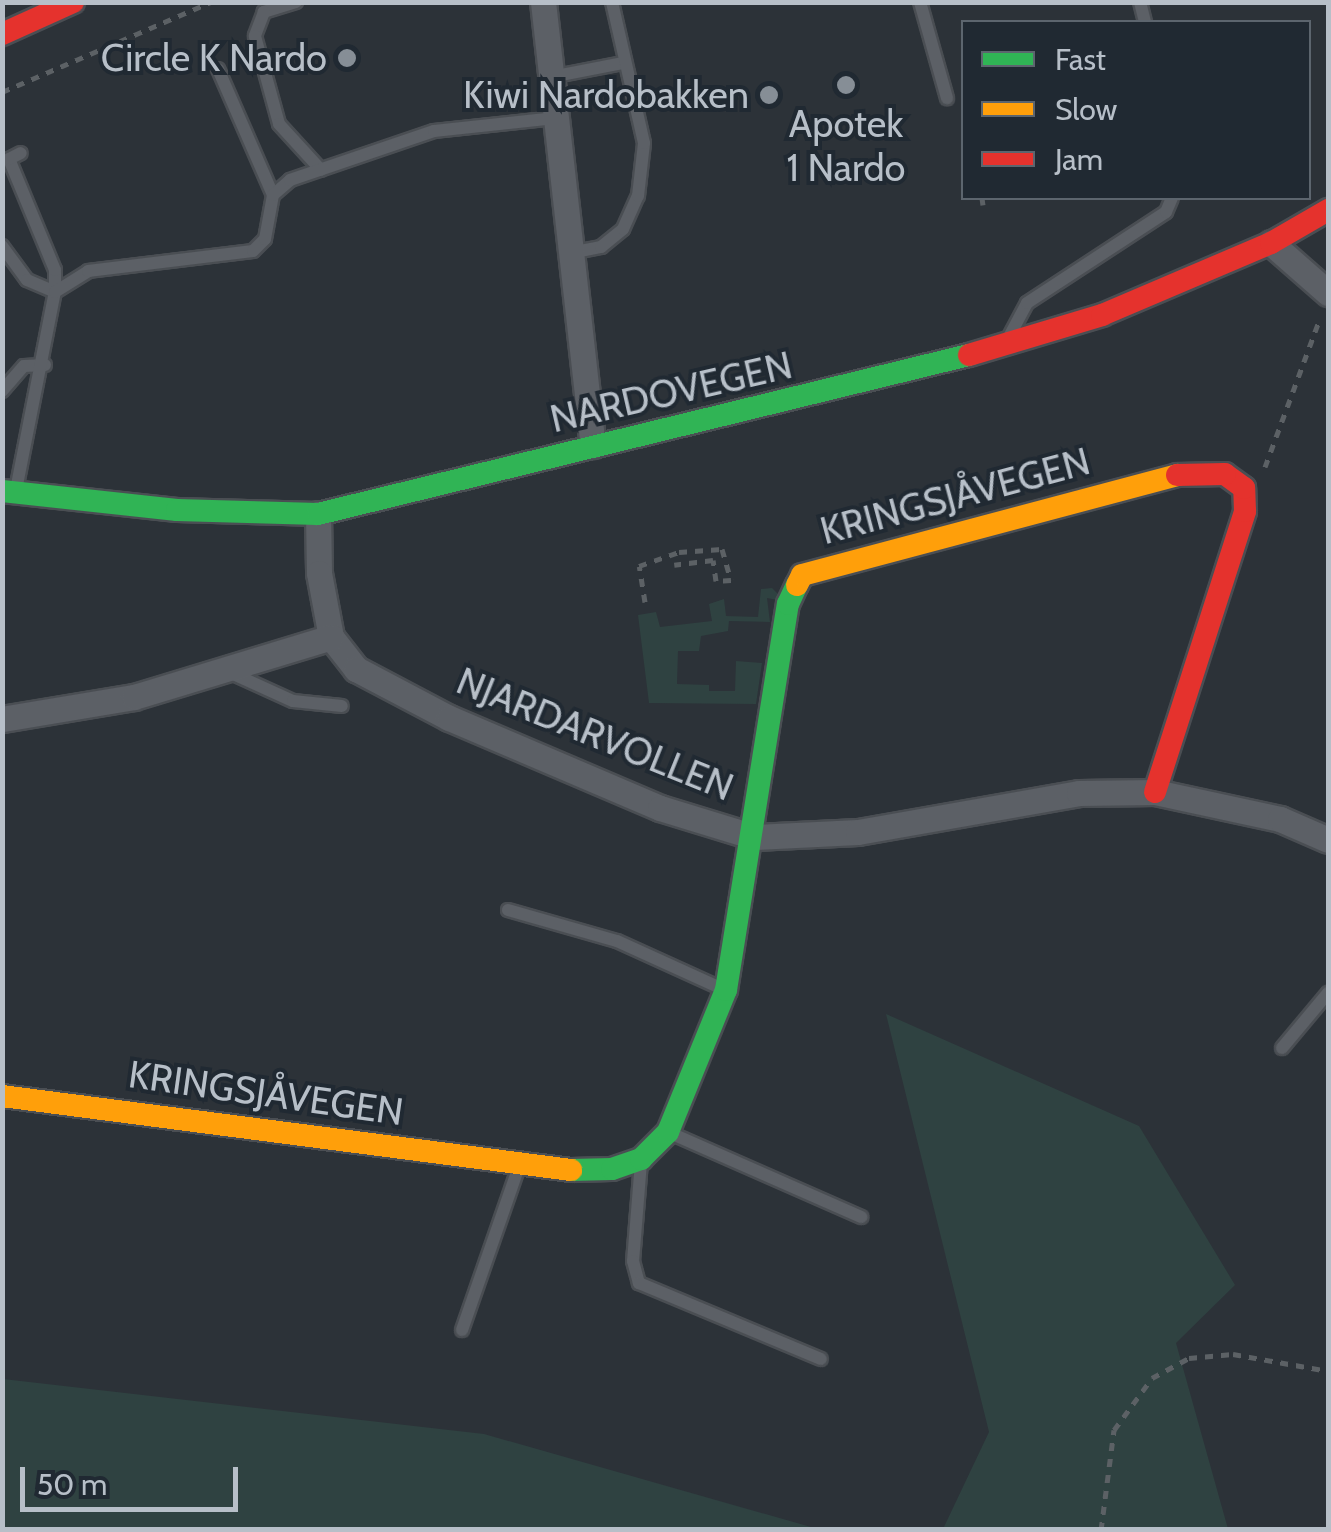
<!DOCTYPE html>
<html>
<head>
<meta charset="utf-8">
<style>
  body { margin:0 }
  #map { position:relative; width:1331px; height:1532px; overflow:hidden; background:#2c3238; font-family:Cabin,sans-serif }
  div>[style] { position:absolute }
  .green>* { inset:0; background:#2f4241 }
  .path>* { height:5px; margin-top:-2.5px; transform-origin:0; background:repeating-linear-gradient(90deg,#5c6165 0 8px,transparent 0 16px) }
  .roads { filter:drop-shadow(2px 0 #4a4e53) drop-shadow(-2px 0 #4a4e53) drop-shadow(0 2px #4a4e53) drop-shadow(0 -2px #4a4e53) }
  .lane>* { height:12px; margin:-6px; padding:0 6px; transform-origin:6px; border-radius:6px; background:#5c6066 }
  .street>* { height:25px; margin:-12.5px; padding:0 12.5px; transform-origin:12.5px; border-radius:12.5px; background:#5c6066 }
  .fast>* { height:22px; margin:-11px; padding:0 11px; transform-origin:11px; border-radius:11px; background:#30b455 }
  .slow>* { height:22px; margin:-11px; padding:0 11px; transform-origin:11px; border-radius:11px; background:#ff9f0a }
  .jam>* { height:22px; margin:-11px; padding:0 11px; transform-origin:11px; border-radius:11px; background:#e5322d }
  .dots>* { width:28px; height:28px; translate:-50% -50%; box-sizing:border-box; border:5px solid #202932; border-radius:50% }
  span { translate:-50% -50%; white-space:nowrap; text-align:center; line-height:1.15; -webkit-text-stroke:8px #202932; paint-order:stroke }
  .poi-label { font-size:38px; color:#b7bfc8 }
  .right { translate:-100% -50%; text-align:right }
  .street-label { font-size:38px; color:#b7bfc8 }
  .frame { position:absolute; inset:0; border:5px solid #b7bfc8; pointer-events:none }
  .legend { position:absolute; left:961px; top:20px; width:350px; height:180px; box-sizing:border-box; background:#202932; border:2px solid #5c656e; margin:0; padding:12px 18px; list-style:none; font-size:30px; color:#b7bfc8 }
  .legend li { display:flex; align-items:center; gap:20px; height:50px }
  .legend b { width:50px; border:2px solid #5c656e }
  .scale { position:absolute; left:20px; top:1467px; width:218px; height:45px; box-sizing:border-box; border:5px solid #b7bfc8; border-top:0; padding-left:12px; font-size:30px; line-height:35px; white-space:nowrap; color:#b7bfc8; -webkit-text-stroke:8px #202932; paint-order:stroke }
</style>
</head>
<body>
<div id="map">
  <div class="green">
    <i style="clip-path:polygon(772px 588px,778px 594px,778px 600px,767px 598px,770px 622px,729px 621px,728px 631px,701px 636px,699px 651px,678px 651px,677px 684px,709px 685px,709px 691px,735px 691px,736px 661px,762px 663px,756px 704px,649px 703px,638px 615px,656px 612px,660px 627px,712px 621px,709px 604px,724px 599px,726px 616px,758px 617px,761px 589px)"></i>
    <i style="clip-path:polygon(886px 1014px,1139px 1126px,1235px 1285px,1176px 1343px,1228px 1529px,943px 1529px,989px 1432px)"></i>
    <i style="clip-path:polygon(3px 1379px,484px 1434px,818px 1529px,3px 1529px)"></i>
  </div>
  <div class="path">
    <i style="left:2px;top:92px;width:228px;rotate:-23.3deg"></i>
    <i style="left:982px;top:198px;width:7px;rotate:82deg"></i>
    <i style="left:1265px;top:467px;width:159px;rotate:-69.7deg"></i>
    <i style="left:645px;top:602px;width:36px;rotate:-99deg"></i>
    <i style="left:639px;top:566px;width:42px;rotate:-19.3deg"></i>
    <i style="left:679px;top:552px;width:43px;rotate:-4deg"></i>
    <i style="left:722px;top:549px;width:32px;rotate:74deg"></i>
    <i style="left:731px;top:580px;width:15px;rotate:176deg"></i>
    <i style="left:716px;top:581px;width:21px;rotate:-98deg"></i>
    <i style="left:713px;top:560px;width:39px;rotate:173deg"></i>
    <i style="left:1101px;top:1530px;width:101px;rotate:-82.6deg"></i>
    <i style="left:1114px;top:1430px;width:64px;rotate:-53.8deg"></i>
    <i style="left:1152px;top:1378px;width:42px;rotate:-28.4deg"></i>
    <i style="left:1189px;top:1358px;width:44px;rotate:-5.2deg"></i>
    <i style="left:1233px;top:1354px;width:97px;rotate:10.1deg"></i>
  </div>
  <div class="roads">
    <div class="lane">
      <i style="left:296px;top:2px;width:34px;rotate:163deg"></i>
      <i style="left:264px;top:12px;width:26px;rotate:111deg"></i>
      <i style="left:255px;top:36px;width:91px;rotate:74.7deg"></i>
      <i style="left:279px;top:124px;width:62px;rotate:47.6deg"></i>
      <i style="left:920px;top:2px;width:100px;rotate:74.3deg"></i>
      <i style="left:1140px;top:2px;width:21px;rotate:76deg"></i>
      <i style="left:218px;top:69px;width:137px;rotate:66.4deg"></i>
      <i style="left:551px;top:77px;width:73px;rotate:-11deg"></i>
      <i style="left:2px;top:246px;width:42px;rotate:53.7deg"></i>
      <i style="left:27px;top:280px;width:30px;rotate:23deg"></i>
      <i style="left:55px;top:292px;width:22px;rotate:-90deg"></i>
      <i style="left:55px;top:270px;width:120px;rotate:-112.5deg"></i>
      <i style="left:9px;top:159px;width:13px;rotate:-27deg"></i>
      <i style="left:570px;top:253px;width:32px;rotate:-11deg"></i>
      <i style="left:601px;top:247px;width:28px;rotate:-39deg"></i>
      <i style="left:623px;top:229px;width:36px;rotate:-66deg"></i>
      <i style="left:638px;top:196px;width:53px;rotate:-83.5deg"></i>
      <i style="left:644px;top:143px;width:145px;rotate:-102.8deg"></i>
      <i style="left:1010px;top:335px;width:36px;rotate:-62deg"></i>
      <i style="left:1027px;top:303px;width:166px;rotate:-33.2deg"></i>
      <i style="left:1166px;top:212px;width:15px;rotate:-67deg"></i>
      <i style="left:2px;top:391px;width:33px;rotate:-49deg"></i>
      <i style="left:24px;top:366px;width:21px;rotate:-3deg"></i>
      <i style="left:16px;top:490px;width:202px;rotate:-78.9deg"></i>
      <i style="left:55px;top:292px;width:39px;rotate:-32deg"></i>
      <i style="left:88px;top:271px;width:166px;rotate:-6.9deg"></i>
      <i style="left:253px;top:251px;width:17px;rotate:-45deg"></i>
      <i style="left:265px;top:239px;width:45px;rotate:-79.7deg"></i>
      <i style="left:273px;top:195px;width:23px;rotate:-41deg"></i>
      <i style="left:290px;top:180px;width:152px;rotate:-18.8deg"></i>
      <i style="left:434px;top:131px;width:122px;rotate:-6.1deg"></i>
      <i style="left:229px;top:672px;width:70px;rotate:24.4deg"></i>
      <i style="left:293px;top:701px;width:49px;rotate:5.8deg"></i>
      <i style="left:508px;top:910px;width:113px;rotate:15.9deg"></i>
      <i style="left:617px;top:941px;width:116px;rotate:24.4deg"></i>
      <i style="left:1282px;top:1048px;width:72px;rotate:-50.1deg"></i>
      <i style="left:670px;top:1133px;width:209px;rotate:23.7deg"></i>
      <i style="left:641px;top:1162px;width:99px;rotate:94.6deg"></i>
      <i style="left:633px;top:1261px;width:23px;rotate:75deg"></i>
      <i style="left:639px;top:1283px;width:197px;rotate:22.7deg"></i>
      <i style="left:462px;top:1330px;width:170px;rotate:-70.8deg"></i>
    </div>
    <div class="street">
      <i style="left:543px;top:2px;width:446px;rotate:83.6deg"></i>
      <i style="left:1271px;top:243px;width:76px;rotate:41.3deg"></i>
      <i style="left:318px;top:514px;width:59px;rotate:89deg"></i>
      <i style="left:319px;top:573px;width:65px;rotate:79.4deg"></i>
      <i style="left:331px;top:637px;width:41px;rotate:52deg"></i>
      <i style="left:356px;top:669px;width:105px;rotate:27.8deg"></i>
      <i style="left:449px;top:718px;width:229px;rotate:23.1deg"></i>
      <i style="left:660px;top:808px;width:99px;rotate:17deg"></i>
      <i style="left:755px;top:837px;width:103px;rotate:-2.8deg"></i>
      <i style="left:858px;top:832px;width:224px;rotate:-10deg"></i>
      <i style="left:1079px;top:793px;width:76px;rotate:-0.8deg"></i>
      <i style="left:1155px;top:792px;width:128px;rotate:12.2deg"></i>
      <i style="left:1280px;top:819px;width:52px;rotate:23.6deg"></i>
      <i style="left:2px;top:719px;width:134px;rotate:-9.5deg"></i>
      <i style="left:134px;top:697px;width:206px;rotate:-16.9deg"></i>
    </div>
    <div class="fast">
      <i style="left:2px;top:491px;width:176px;rotate:6.2deg"></i>
      <i style="left:177px;top:510px;width:141px;rotate:1.6deg"></i>
      <i style="left:318px;top:514px;width:670px;rotate:-13.73deg"></i>
      <i style="left:571px;top:1170px;width:41px;rotate:-1.4deg"></i>
      <i style="left:612px;top:1169px;width:31px;rotate:-19deg"></i>
      <i style="left:641px;top:1159px;width:38px;rotate:-45deg"></i>
      <i style="left:668px;top:1132px;width:153px;rotate:-67.8deg"></i>
      <i style="left:726px;top:990px;width:391px;rotate:-80.9deg"></i>
      <i style="left:788px;top:604px;width:21px;rotate:-65deg"></i>
    </div>
    <div class="slow">
      <i style="left:797px;top:585px;width:11px;rotate:-63deg"></i>
      <i style="left:802px;top:575px;width:388px;rotate:-14.9deg"></i>
      <i style="left:2px;top:1096px;width:574px;rotate:7.41deg"></i>
    </div>
    <div class="jam">
      <i style="left:2px;top:34px;width:78px;rotate:-24.3deg"></i>
      <i style="left:969px;top:355px;width:139px;rotate:-16.7deg"></i>
      <i style="left:1102px;top:315px;width:184px;rotate:-23.1deg"></i>
      <i style="left:1271px;top:243px;width:66px;rotate:-30.1deg"></i>
      <i style="left:1155px;top:792px;width:295px;rotate:-72.2deg"></i>
      <i style="left:1245px;top:511px;width:23px;rotate:-92deg"></i>
      <i style="left:1244px;top:488px;width:24px;rotate:-144deg"></i>
      <i style="left:1225px;top:474px;width:48px;rotate:178.8deg"></i>
    </div>
  </div>
  <div class="dots">
    <i style="left:347px;top:58px;background:#868e96"></i>
    <i style="left:846px;top:85px;background:#868e96"></i>
    <i style="left:769px;top:95px;background:#868e96"></i>
  </div>
  <div class="poi-label">
    <span class="right" style="left:327px;top:58px">Circle K Nardo</span>
    <span class="right" style="left:749px;top:95px">Kiwi Nardobakken</span>
    <span style="left:846px;top:146px">Apotek<br>1 Nardo</span>
  </div>
  <div class="street-label">
    <span style="left:671px;top:392px;rotate:-13deg">NARDOVEGEN</span>
    <span style="left:955px;top:496px;rotate:-15deg">KRINGSJÅVEGEN</span>
    <span style="left:595px;top:734px;rotate:22deg">NJARDARVOLLEN</span>
    <span style="left:266px;top:1093px;rotate:8deg">KRINGSJÅVEGEN</span>
  </div>
  <div class="frame"></div>
  <ul class="legend">
  <li><b style="height:12px;background:#30b455"></b>Fast</li>
  <li><b style="height:12px;background:#ff9f0a"></b>Slow</li>
  <li><b style="height:12px;background:#e5322d"></b>Jam</li>
  </ul>
  <div class="scale">50 m</div>
</div>
</body>
</html>
